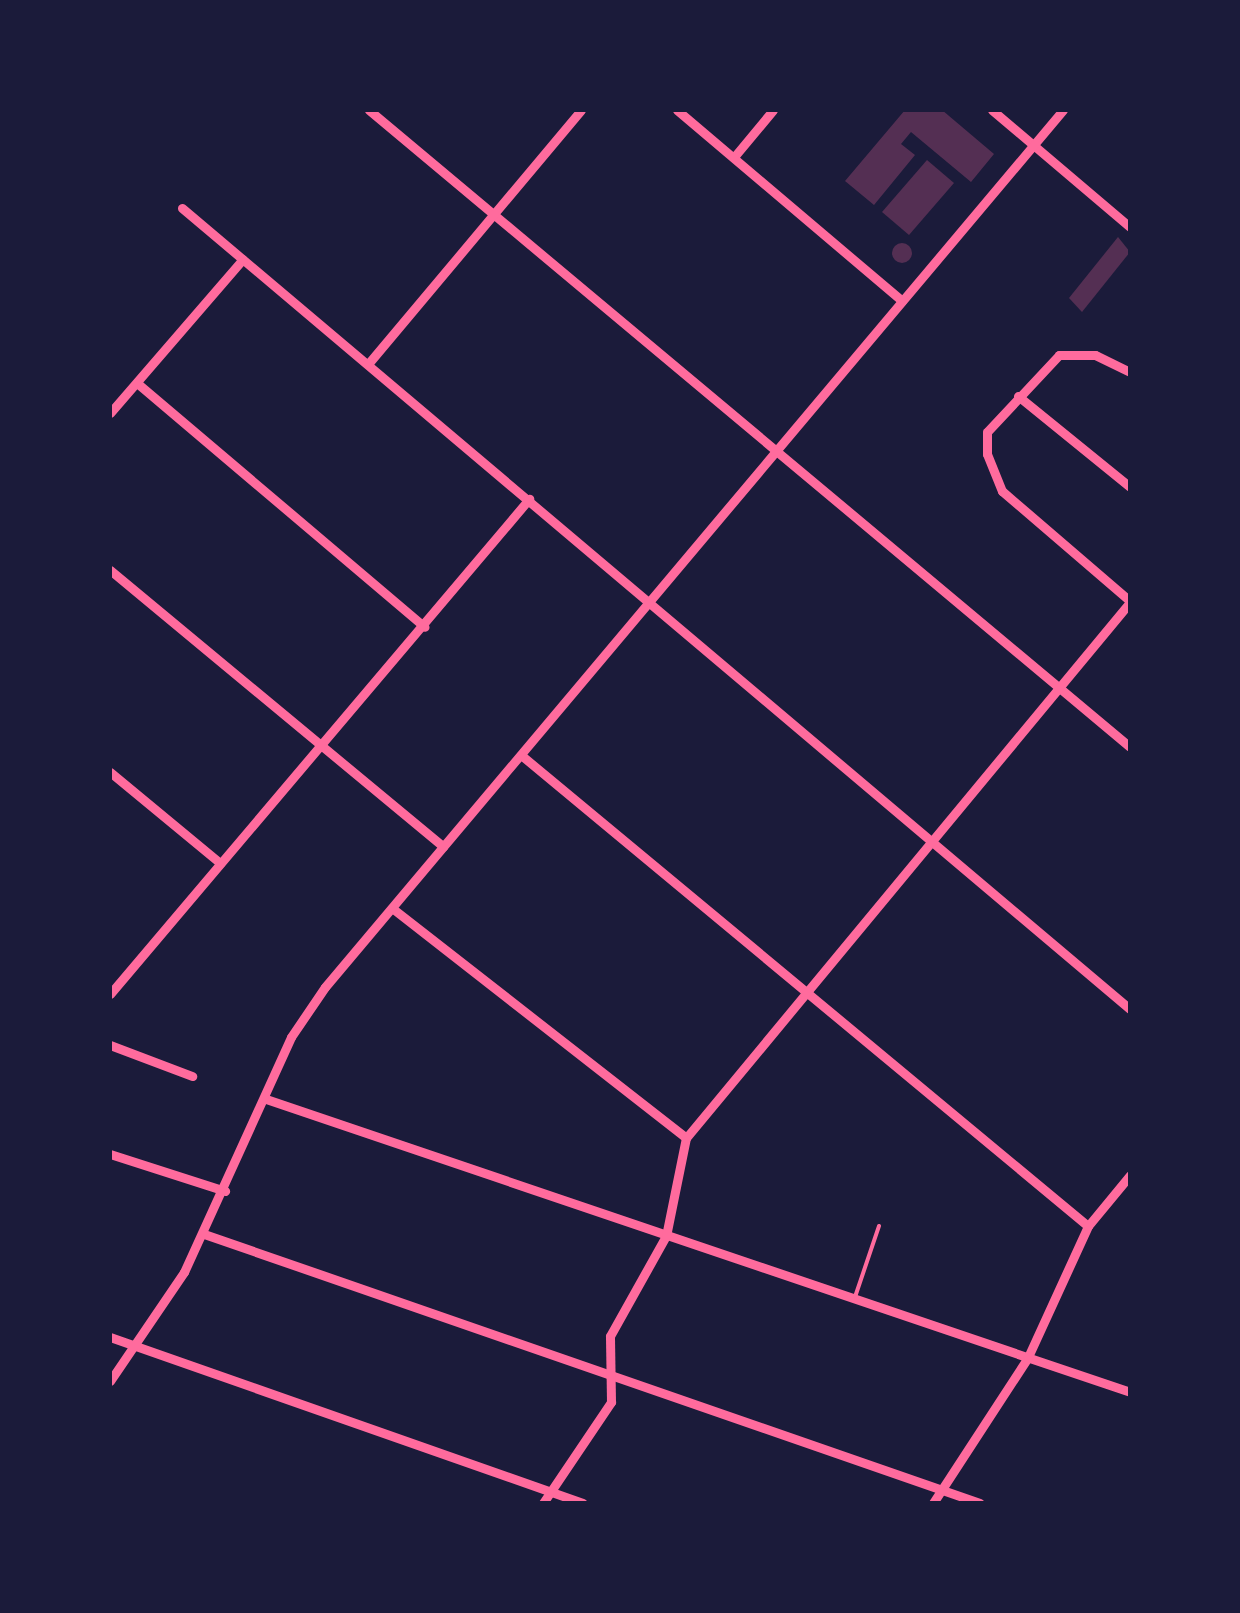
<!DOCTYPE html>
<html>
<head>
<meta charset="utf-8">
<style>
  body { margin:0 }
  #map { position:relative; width:1240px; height:1613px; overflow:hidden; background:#1b1b3a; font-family:Quicksand,sans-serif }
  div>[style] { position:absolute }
  .building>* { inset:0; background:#542f53 }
  .round { border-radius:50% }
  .service>* { height:4px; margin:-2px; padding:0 2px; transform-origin:2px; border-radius:2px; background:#ff6b9d }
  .minor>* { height:9px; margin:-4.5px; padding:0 4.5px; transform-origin:4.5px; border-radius:4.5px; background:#ff6b9d }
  span { translate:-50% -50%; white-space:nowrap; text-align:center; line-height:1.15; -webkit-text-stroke:8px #1b1b3a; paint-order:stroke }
  .frame { position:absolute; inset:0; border:112px solid #1b1b3a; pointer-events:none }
</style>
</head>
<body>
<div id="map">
  <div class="building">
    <i style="clip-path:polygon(905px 110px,942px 110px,994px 154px,971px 182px,911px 132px,901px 144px,915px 155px,874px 205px,845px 181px)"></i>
    <i style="clip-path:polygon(927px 160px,954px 183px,909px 235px,882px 212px)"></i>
    <i style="clip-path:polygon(1118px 237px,1130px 252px,1082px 312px,1069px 298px)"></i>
    <i class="round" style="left:892px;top:243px;width:20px;height:20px"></i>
  </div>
  <div class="service">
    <i style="left:855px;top:1297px;width:75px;rotate:-71.3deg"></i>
  </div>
  <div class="minor">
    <i style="left:369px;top:110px;width:992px;rotate:39.93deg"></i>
    <i style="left:677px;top:110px;width:295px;rotate:40.3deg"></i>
    <i style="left:992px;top:110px;width:181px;rotate:40.3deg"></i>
    <i style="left:734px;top:157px;width:61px;rotate:-50.3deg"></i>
    <i style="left:182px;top:208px;width:1241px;rotate:40.2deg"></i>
    <i style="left:368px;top:364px;width:331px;rotate:-50deg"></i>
    <i style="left:1130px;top:372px;width:39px;rotate:-154deg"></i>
    <i style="left:1095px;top:355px;width:36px;rotate:180deg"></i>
    <i style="left:1059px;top:355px;width:105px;rotate:133.1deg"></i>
    <i style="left:987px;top:432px;width:22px;rotate:90deg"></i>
    <i style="left:987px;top:454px;width:40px;rotate:68deg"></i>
    <i style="left:1002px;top:491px;width:169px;rotate:40.7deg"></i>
    <i style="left:137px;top:383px;width:377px;rotate:40.3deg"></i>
    <i style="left:1018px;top:396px;width:144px;rotate:39.1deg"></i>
    <i style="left:110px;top:413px;width:203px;rotate:-49.2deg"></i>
    <i style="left:110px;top:570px;width:433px;rotate:39.7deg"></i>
    <i style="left:521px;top:755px;width:737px;rotate:39.72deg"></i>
    <i style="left:110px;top:772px;width:143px;rotate:39.6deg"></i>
    <i style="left:392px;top:908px;width:373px;rotate:38deg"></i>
    <i style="left:110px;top:994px;width:649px;rotate:-49.75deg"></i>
    <i style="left:110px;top:1045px;width:88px;rotate:20.7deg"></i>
    <i style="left:266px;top:1099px;width:912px;rotate:18.73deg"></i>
    <i style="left:110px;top:1154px;width:121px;rotate:17.8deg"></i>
    <i style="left:204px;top:1234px;width:821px;rotate:19.12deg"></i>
    <i style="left:110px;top:1337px;width:501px;rotate:19.34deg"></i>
    <i style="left:110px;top:1381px;width:132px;rotate:-55.8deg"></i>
    <i style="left:184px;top:1272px;width:258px;rotate:-65.5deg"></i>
    <i style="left:291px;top:1037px;width:60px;rotate:-55.8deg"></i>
    <i style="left:325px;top:987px;width:1146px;rotate:-49.92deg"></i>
    <i style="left:543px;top:1503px;width:122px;rotate:-56deg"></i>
    <i style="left:611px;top:1402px;width:66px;rotate:-90.9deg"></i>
    <i style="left:610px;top:1336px;width:115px;rotate:-60.8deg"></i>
    <i style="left:666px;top:1236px;width:100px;rotate:-78.5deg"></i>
    <i style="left:686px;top:1138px;width:696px;rotate:-50.36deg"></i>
    <i style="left:933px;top:1503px;width:174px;rotate:-56.9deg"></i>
    <i style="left:1028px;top:1357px;width:144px;rotate:-65.4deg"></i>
    <i style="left:1088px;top:1226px;width:66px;rotate:-50.5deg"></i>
  </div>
  <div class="frame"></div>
</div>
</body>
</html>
